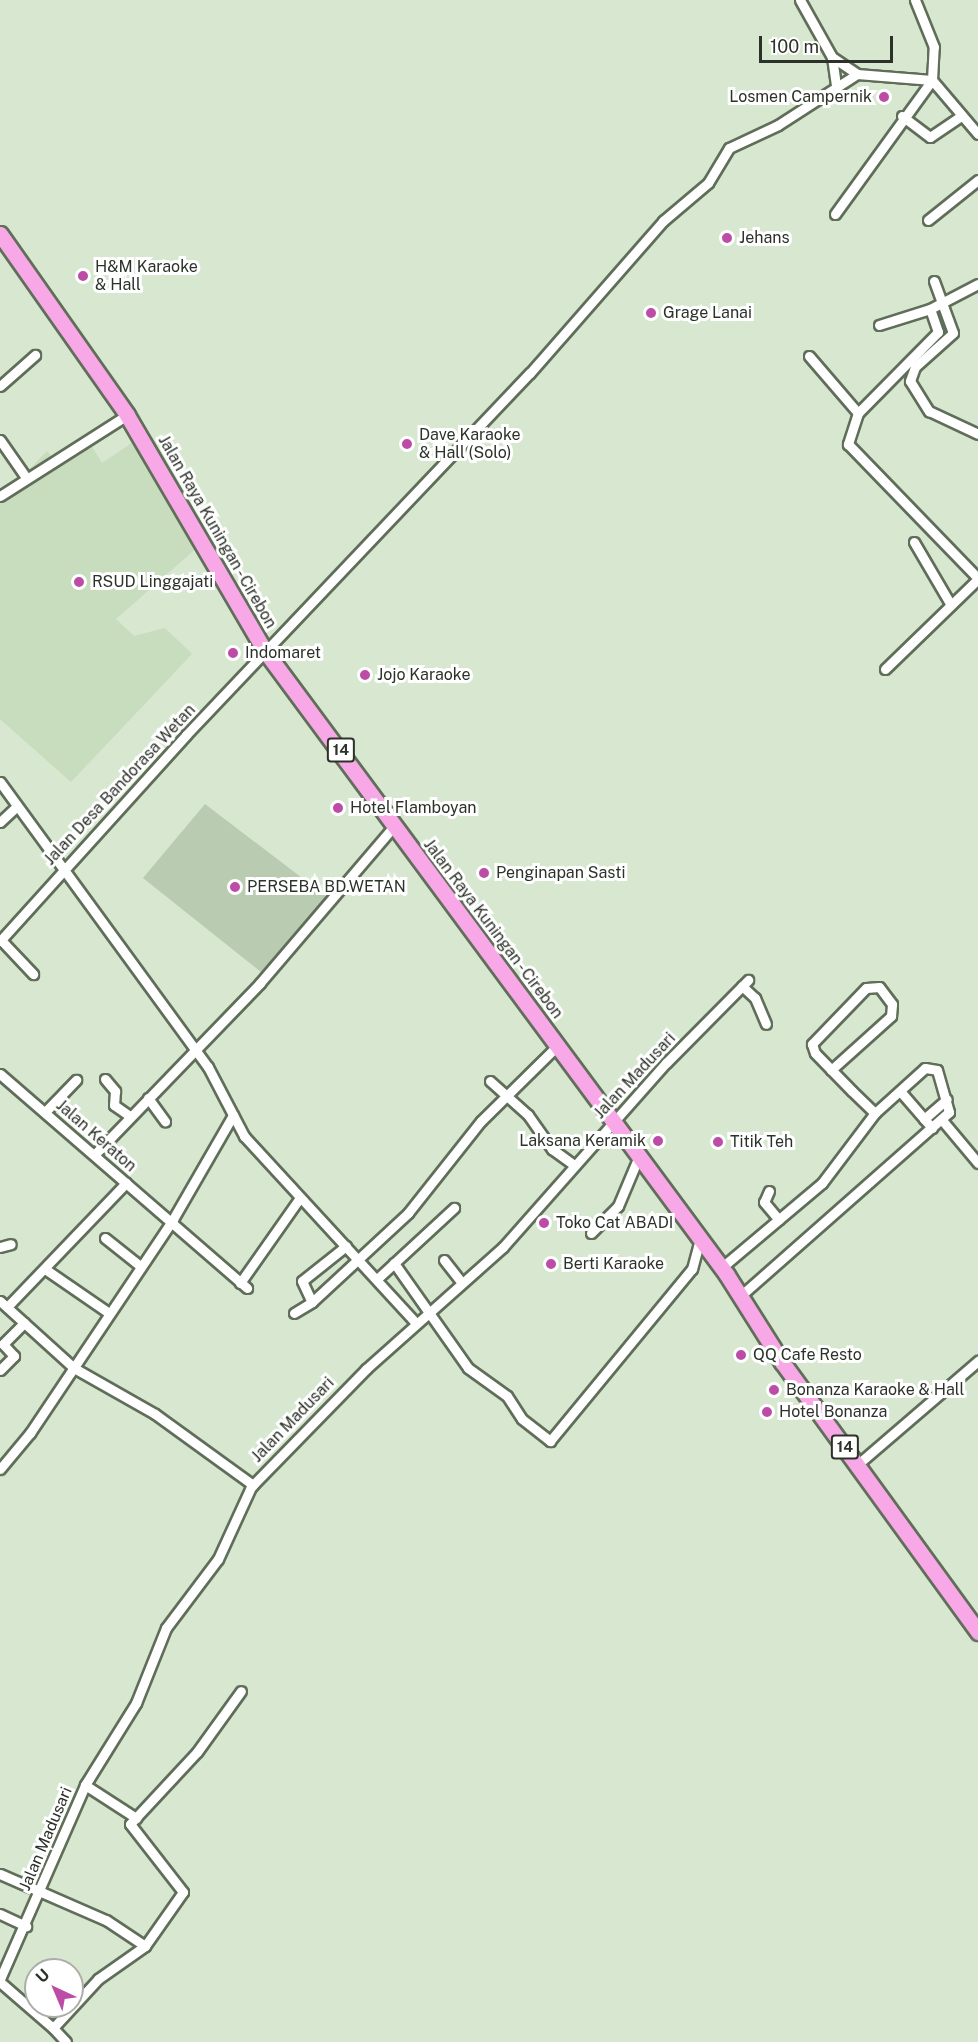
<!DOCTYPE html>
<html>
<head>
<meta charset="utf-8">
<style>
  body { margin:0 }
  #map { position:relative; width:978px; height:2042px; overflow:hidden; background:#d7e7d0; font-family:"Public Sans",sans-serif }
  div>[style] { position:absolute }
  .built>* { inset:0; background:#c8dcbe }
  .green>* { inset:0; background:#b9cbb1 }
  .roads { filter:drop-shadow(2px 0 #606e59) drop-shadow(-2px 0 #606e59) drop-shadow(0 2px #606e59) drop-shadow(0 -2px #606e59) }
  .minor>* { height:9px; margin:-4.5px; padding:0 4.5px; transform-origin:4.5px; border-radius:4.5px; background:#fff }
  .trunk>* { height:15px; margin:-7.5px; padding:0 7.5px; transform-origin:7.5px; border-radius:7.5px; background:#f8a8e6 }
  .dots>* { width:16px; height:16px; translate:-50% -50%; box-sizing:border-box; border:3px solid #fff; border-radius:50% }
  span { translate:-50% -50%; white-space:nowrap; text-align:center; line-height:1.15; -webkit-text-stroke:6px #fff; paint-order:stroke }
  .shield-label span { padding:2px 4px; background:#fff; border:2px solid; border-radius:4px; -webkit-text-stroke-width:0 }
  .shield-label { font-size:15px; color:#2c3229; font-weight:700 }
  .poi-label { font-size:16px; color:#2c3229 }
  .right { translate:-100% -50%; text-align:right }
  .left { translate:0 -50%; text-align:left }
  .street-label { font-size:16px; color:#2c3229 }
  .north { position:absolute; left:24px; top:1958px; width:60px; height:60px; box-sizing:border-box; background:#fff; border:2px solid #abada9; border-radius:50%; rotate:316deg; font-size:16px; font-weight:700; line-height:24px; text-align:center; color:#2c3229 }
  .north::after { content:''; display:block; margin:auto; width:21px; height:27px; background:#bd4ca7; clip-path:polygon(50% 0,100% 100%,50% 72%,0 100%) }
  .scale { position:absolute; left:759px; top:36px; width:134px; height:27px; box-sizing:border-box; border:3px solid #2c3229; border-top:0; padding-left:8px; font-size:18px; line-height:21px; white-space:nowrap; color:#2c3229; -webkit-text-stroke:4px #fff; paint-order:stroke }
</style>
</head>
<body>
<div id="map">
  <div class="built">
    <i style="clip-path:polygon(89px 442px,102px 463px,133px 442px,199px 546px,116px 619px,134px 636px,165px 628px,192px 654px,71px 782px,0 719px,0 500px,47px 451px,55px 461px)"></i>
  </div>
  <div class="green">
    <i style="clip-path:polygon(205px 804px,327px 897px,261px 972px,143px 878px)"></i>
  </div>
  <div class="roads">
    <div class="minor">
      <i style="left:800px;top:0;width:65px;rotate:60.7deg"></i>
      <i style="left:832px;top:57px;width:27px;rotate:82deg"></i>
      <i style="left:832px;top:57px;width:30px;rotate:34deg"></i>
      <i style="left:902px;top:116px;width:35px;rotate:37deg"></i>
      <i style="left:930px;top:137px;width:37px;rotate:-34deg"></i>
      <i style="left:835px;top:214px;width:165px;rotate:-54.1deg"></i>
      <i style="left:932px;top:80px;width:33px;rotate:-87deg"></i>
      <i style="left:934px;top:47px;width:51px;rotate:-112deg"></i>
      <i style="left:928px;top:220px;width:64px;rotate:-38.7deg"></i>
      <i style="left:934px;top:281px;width:55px;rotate:69.9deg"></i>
      <i style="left:953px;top:333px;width:51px;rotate:138.2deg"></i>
      <i style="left:915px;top:367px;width:15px;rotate:110deg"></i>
      <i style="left:910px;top:381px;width:36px;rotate:58deg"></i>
      <i style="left:929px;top:411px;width:54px;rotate:25.1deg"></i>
      <i style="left:879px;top:325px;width:53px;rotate:-17.4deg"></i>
      <i style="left:930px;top:309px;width:54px;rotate:-27.5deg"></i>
      <i style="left:809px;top:356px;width:75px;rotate:49.3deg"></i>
      <i style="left:858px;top:413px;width:33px;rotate:108deg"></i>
      <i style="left:848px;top:444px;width:187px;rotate:45.9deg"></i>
      <i style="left:0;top:386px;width:47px;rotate:-41.5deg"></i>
      <i style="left:858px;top:413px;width:114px;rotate:-45.4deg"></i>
      <i style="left:938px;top:332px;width:24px;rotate:-109deg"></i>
      <i style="left:0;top:440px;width:44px;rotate:55.2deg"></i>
      <i style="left:0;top:496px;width:151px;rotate:-32.5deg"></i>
      <i style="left:914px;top:542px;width:73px;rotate:59.6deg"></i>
      <i style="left:885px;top:669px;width:129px;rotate:-44.1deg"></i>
      <i style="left:0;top:782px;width:353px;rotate:53.9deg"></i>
      <i style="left:208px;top:1067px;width:78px;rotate:62.4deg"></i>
      <i style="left:244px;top:1136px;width:253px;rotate:47.4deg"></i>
      <i style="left:0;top:822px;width:23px;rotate:-43deg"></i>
      <i style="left:1px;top:940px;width:47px;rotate:46.7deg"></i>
      <i style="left:0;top:941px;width:278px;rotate:-47.9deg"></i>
      <i style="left:186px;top:735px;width:499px;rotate:-46.5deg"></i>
      <i style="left:530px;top:373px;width:202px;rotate:-48.8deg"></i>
      <i style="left:663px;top:221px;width:59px;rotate:-40.2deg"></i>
      <i style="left:708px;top:183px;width:41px;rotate:-59deg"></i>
      <i style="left:729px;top:148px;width:54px;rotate:-25.1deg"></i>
      <i style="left:778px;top:125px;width:94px;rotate:-32.8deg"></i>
      <i style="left:857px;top:74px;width:75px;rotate:4.6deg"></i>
      <i style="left:932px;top:80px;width:71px;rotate:49.6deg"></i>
      <i style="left:742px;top:986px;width:18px;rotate:43deg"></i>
      <i style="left:755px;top:998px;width:28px;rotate:67deg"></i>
      <i style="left:831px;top:1070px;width:81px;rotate:-42deg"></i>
      <i style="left:891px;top:1016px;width:12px;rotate:-85deg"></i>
      <i style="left:892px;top:1004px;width:21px;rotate:-127deg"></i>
      <i style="left:879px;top:987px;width:13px;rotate:176deg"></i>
      <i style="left:866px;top:988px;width:78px;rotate:134deg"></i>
      <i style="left:812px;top:1044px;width:9px;rotate:72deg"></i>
      <i style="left:815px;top:1053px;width:53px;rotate:45.8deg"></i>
      <i style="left:852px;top:1091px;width:32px;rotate:44deg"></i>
      <i style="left:0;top:1074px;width:327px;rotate:40.9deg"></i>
      <i style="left:105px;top:1079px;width:16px;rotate:50deg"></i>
      <i style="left:115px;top:1091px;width:14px;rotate:94deg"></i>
      <i style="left:114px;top:1105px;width:19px;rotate:35deg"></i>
      <i style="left:490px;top:1081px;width:51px;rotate:41.8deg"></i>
      <i style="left:528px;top:1115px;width:42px;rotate:54.8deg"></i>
      <i style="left:552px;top:1149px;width:27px;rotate:36deg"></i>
      <i style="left:900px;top:1091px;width:49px;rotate:49.1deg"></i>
      <i style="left:148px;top:1098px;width:29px;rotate:54deg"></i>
      <i style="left:45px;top:1112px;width:45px;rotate:-45.9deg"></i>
      <i style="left:924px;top:1119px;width:30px;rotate:-41deg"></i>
      <i style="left:942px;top:1120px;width:56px;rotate:50.1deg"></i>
      <i style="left:95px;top:1154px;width:238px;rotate:-46deg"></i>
      <i style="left:260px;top:983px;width:206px;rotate:-49.5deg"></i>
      <i style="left:769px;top:1191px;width:12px;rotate:114deg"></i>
      <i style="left:764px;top:1202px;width:23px;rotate:50deg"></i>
      <i style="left:591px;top:1233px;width:38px;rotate:-45deg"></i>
      <i style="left:618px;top:1206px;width:54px;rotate:-67.2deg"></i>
      <i style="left:105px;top:1238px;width:43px;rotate:38.5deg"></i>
      <i style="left:346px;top:1246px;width:56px;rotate:141.5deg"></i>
      <i style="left:302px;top:1281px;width:23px;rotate:65deg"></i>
      <i style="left:312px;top:1302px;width:131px;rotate:-42.8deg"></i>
      <i style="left:408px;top:1213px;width:117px;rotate:-51.6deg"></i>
      <i style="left:481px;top:1121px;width:107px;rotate:-44.6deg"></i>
      <i style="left:0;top:1247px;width:11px;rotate:-15deg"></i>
      <i style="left:444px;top:1260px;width:28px;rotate:52deg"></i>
      <i style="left:394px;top:1263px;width:128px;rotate:54.8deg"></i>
      <i style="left:468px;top:1368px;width:48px;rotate:35.7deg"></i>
      <i style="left:507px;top:1396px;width:27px;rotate:57deg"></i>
      <i style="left:522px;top:1419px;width:36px;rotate:38deg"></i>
      <i style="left:550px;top:1441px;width:223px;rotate:-50.5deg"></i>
      <i style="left:692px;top:1269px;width:30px;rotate:-75deg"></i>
      <i style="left:721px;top:1268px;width:132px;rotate:-40.1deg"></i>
      <i style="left:822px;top:1183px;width:88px;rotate:-52.9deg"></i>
      <i style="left:875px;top:1113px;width:67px;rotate:-42deg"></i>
      <i style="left:925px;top:1068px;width:12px;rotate:9deg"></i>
      <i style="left:937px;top:1070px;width:44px;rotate:74.1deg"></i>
      <i style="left:949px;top:1112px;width:278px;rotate:138.6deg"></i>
      <i style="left:45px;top:1269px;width:78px;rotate:34.5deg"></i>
      <i style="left:377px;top:1279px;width:105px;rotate:-42.7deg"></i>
      <i style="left:240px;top:1283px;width:103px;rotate:-54.9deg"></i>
      <i style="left:0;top:1301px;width:100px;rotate:42.2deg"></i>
      <i style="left:74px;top:1368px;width:93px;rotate:29.6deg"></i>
      <i style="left:155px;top:1414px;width:121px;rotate:35.9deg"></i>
      <i style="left:7px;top:1307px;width:172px;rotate:-46.2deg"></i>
      <i style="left:294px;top:1313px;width:21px;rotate:-31deg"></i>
      <i style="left:0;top:1370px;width:20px;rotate:-45deg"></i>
      <i style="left:14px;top:1356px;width:16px;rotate:-133deg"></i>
      <i style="left:3px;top:1344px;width:30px;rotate:-45deg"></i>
      <i style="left:857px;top:1465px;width:160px;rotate:-40.7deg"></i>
      <i style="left:0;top:1469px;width:47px;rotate:-50.2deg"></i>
      <i style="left:30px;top:1433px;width:257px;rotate:-56.2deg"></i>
      <i style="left:173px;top:1219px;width:120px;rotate:-60deg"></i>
      <i style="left:85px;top:1785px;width:61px;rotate:32.9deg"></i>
      <i style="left:0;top:1874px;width:116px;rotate:23.5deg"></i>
      <i style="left:106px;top:1920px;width:47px;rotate:33.7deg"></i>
      <i style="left:0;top:1914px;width:29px;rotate:25deg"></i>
      <i style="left:0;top:1979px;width:212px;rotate:-66.3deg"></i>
      <i style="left:85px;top:1785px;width:97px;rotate:-58.1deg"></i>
      <i style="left:136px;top:1703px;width:81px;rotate:-68.2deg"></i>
      <i style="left:166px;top:1628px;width:86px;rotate:-53deg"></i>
      <i style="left:218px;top:1559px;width:79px;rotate:-65.4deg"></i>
      <i style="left:251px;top:1487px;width:165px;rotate:-45.7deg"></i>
      <i style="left:366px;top:1369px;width:183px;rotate:-41.7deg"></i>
      <i style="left:503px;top:1247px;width:246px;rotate:-48.5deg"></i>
      <i style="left:666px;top:1063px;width:117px;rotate:-45.3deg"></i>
      <i style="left:0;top:1982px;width:70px;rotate:41deg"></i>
      <i style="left:53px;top:2028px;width:67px;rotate:-47.4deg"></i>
      <i style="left:98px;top:1979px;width:57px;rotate:-35.1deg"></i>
      <i style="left:145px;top:1946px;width:66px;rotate:-54.9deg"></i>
      <i style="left:183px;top:1892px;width:86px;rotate:-127.9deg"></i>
      <i style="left:130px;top:1824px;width:98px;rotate:-47.1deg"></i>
      <i style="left:197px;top:1752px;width:75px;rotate:-54.2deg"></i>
      <i style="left:53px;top:2028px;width:19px;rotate:47deg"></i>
    </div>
    <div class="trunk">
      <i style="left:0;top:234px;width:221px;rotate:54.9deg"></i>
      <i style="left:127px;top:415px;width:273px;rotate:59.7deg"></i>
      <i style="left:265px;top:651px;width:776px;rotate:53.48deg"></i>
      <i style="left:727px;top:1275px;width:103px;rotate:57.7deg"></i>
      <i style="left:782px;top:1362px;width:334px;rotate:54deg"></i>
    </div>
  </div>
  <div class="dots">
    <i style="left:884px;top:97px;background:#bd4ca7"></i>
    <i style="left:727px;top:238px;background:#bd4ca7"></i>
    <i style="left:83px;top:276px;background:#bd4ca7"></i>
    <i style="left:651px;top:313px;background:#bd4ca7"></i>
    <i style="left:407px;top:444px;background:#bd4ca7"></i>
    <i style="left:79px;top:582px;background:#bd4ca7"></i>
    <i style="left:233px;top:653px;background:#bd4ca7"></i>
    <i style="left:365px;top:675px;background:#bd4ca7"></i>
    <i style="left:338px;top:808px;background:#bd4ca7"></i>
    <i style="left:484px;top:873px;background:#bd4ca7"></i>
    <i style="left:235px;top:887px;background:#bd4ca7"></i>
    <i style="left:658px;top:1141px;background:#bd4ca7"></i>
    <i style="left:718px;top:1142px;background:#bd4ca7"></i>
    <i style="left:544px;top:1223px;background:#bd4ca7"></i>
    <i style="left:551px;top:1264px;background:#bd4ca7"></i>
    <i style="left:741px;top:1355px;background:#bd4ca7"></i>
    <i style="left:774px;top:1390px;background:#bd4ca7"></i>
    <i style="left:767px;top:1412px;background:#bd4ca7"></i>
  </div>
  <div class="shield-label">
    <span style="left:341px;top:750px">14</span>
    <span style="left:845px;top:1447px">14</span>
  </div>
  <div class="poi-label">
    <span class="right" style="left:872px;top:97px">Losmen Campernik</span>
    <span class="left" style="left:739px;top:238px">Jehans</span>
    <span class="left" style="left:95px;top:276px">H&amp;M Karaoke<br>&amp; Hall</span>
    <span class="left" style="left:663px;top:313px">Grage Lanai</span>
    <span class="left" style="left:419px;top:444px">Dave Karaoke<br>&amp; Hall (Solo)</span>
    <span class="left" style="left:92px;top:582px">RSUD Linggajati</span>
    <span class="left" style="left:245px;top:653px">Indomaret</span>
    <span class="left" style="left:377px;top:675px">Jojo Karaoke</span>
    <span class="left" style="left:350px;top:808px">Hotel Flamboyan</span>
    <span class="left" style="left:496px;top:873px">Penginapan Sasti</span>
    <span class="left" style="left:247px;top:887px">PERSEBA BD.WETAN</span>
    <span class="right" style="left:646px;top:1141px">Laksana Keramik</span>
    <span class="left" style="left:730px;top:1142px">Titik Teh</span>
    <span class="left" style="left:556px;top:1223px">Toko Cat ABADI</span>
    <span class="left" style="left:563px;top:1264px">Berti Karaoke</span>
    <span class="left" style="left:753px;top:1355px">QQ Cafe Resto</span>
    <span class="left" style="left:786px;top:1390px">Bonanza Karaoke &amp; Hall</span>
    <span class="left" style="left:779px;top:1412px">Hotel Bonanza</span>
  </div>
  <div class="street-label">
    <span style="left:217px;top:532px;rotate:60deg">Jalan Raya Kuningan - Cirebon</span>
    <span style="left:120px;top:785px;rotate:-47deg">Jalan Desa Bandorasa Wetan</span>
    <span style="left:493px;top:929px;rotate:53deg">Jalan Raya Kuningan - Cirebon</span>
    <span style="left:635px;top:1076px;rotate:-47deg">Jalan Madusari</span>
    <span style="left:96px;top:1136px;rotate:41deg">Jalan Keraton</span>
    <span style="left:293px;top:1420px;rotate:-46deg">Jalan Madusari</span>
    <span style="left:46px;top:1839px;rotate:-67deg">Jalan Madusari</span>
  </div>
  <div class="north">U</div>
  <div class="scale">100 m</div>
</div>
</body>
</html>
